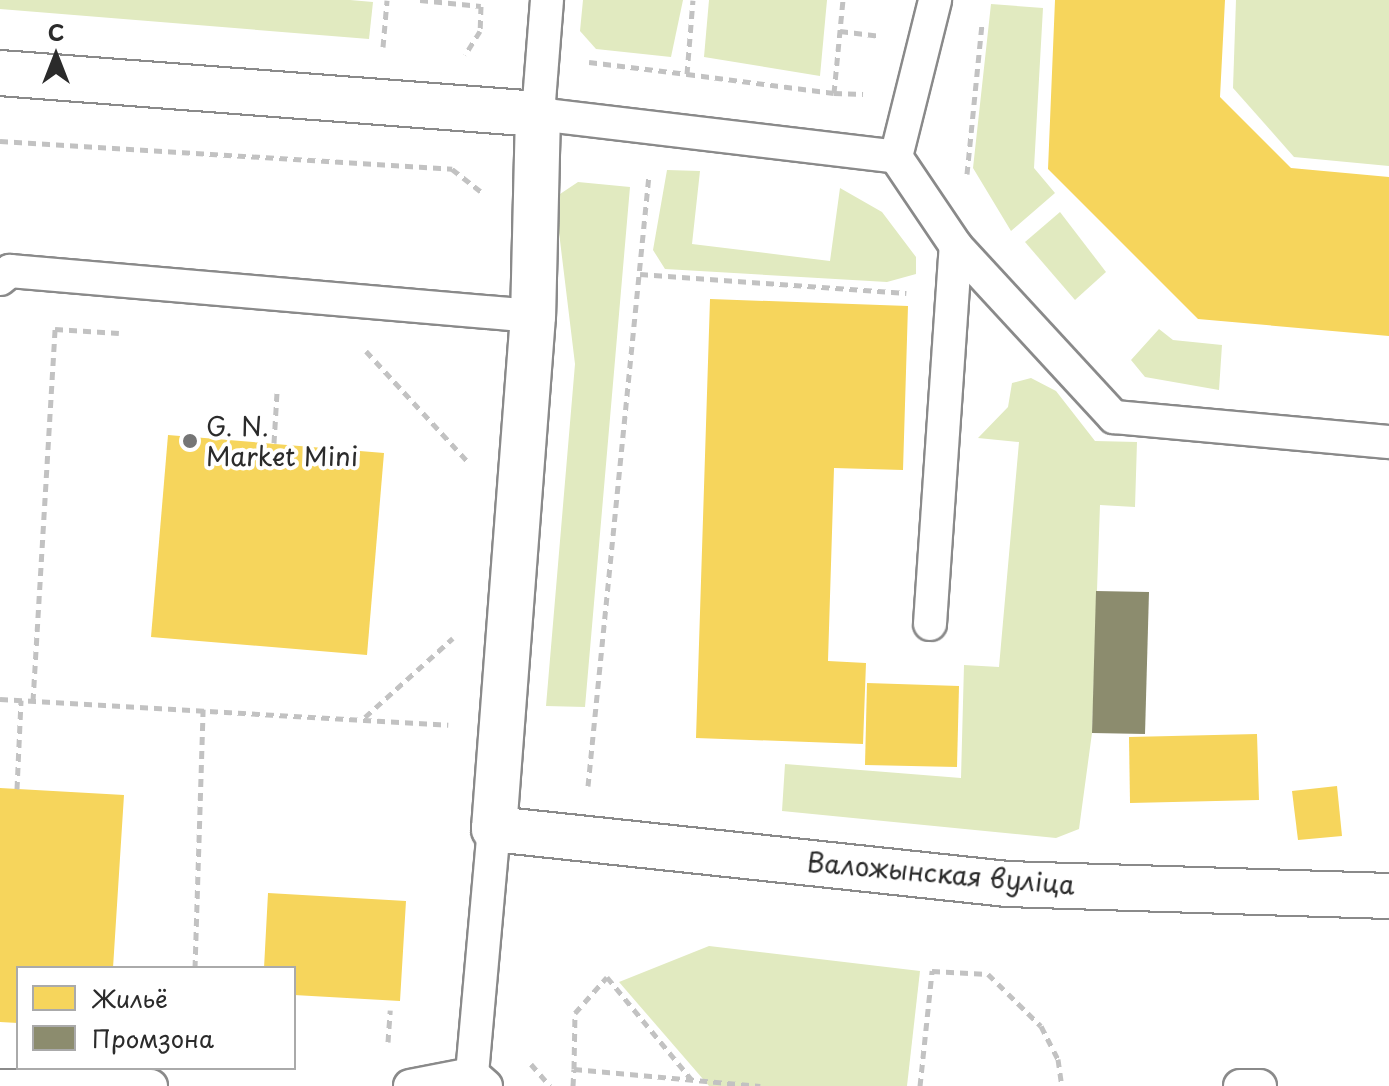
<!DOCTYPE html>
<html>
<head>
<meta charset="utf-8">
<style>
  body { margin:0 }
  #map { position:relative; width:1389px; height:1086px; overflow:hidden; background:#fff; font-family:"Playpen Sans",sans-serif }
  div>[style] { position:absolute }
  .green>* { inset:0; background:#e1eac0 }
  .homes>* { inset:0; background:#f6d55c }
  .industry>* { inset:0; background:#8c8c6e }
  .path>* { height:5px; margin-top:-2.5px; transform-origin:0; background:repeating-linear-gradient(90deg,#c2c2c2 0 8px,transparent 0 14px) }
  .roads { filter:drop-shadow(2px 0 #8a8a8a) drop-shadow(-2px 0 #8a8a8a) drop-shadow(0 2px #8a8a8a) drop-shadow(0 -2px #8a8a8a) }
  .lane>* { height:32px; margin:-16px; padding:0 16px; transform-origin:16px; border-radius:16px; background:#fff }
  .street>* { height:44px; margin:-22px; padding:0 22px; transform-origin:22px; border-radius:22px; background:#fff }
  .dots>* { width:22px; height:22px; translate:-50% -50%; box-sizing:border-box; border:4px solid #fff; border-radius:50% }
  span { translate:-50% -50%; white-space:nowrap; text-align:center; line-height:1.15; -webkit-text-stroke:8px #fff; paint-order:stroke }
  .poi-label { font-size:26px; color:#2b2b2b }
  .left { translate:0 -50%; text-align:left }
  .street-label { font-size:26px; color:#2b2b2b }
  .legend { position:absolute; left:16px; top:966px; width:280px; height:104px; box-sizing:border-box; background:#fff; border:2px solid #aaa; margin:0; padding:10px 14px; list-style:none; font-size:24px; color:#2b2b2b }
  .legend li { display:flex; align-items:center; gap:16px; height:40px }
  .legend b { width:40px; border:2px solid #aaa }
  .north { position:absolute; left:16px; top:16px; width:80px; height:80px; -webkit-text-stroke:6px #fff; paint-order:stroke; rotate:0deg; font-size:22px; font-weight:700; line-height:32px; text-align:center; color:#2b2b2b }
  .north::after { content:''; display:block; margin:auto; width:28px; height:36px; background:#2b2b2b; clip-path:polygon(50% 0,100% 100%,50% 72%,0 100%) }
</style>
</head>
<body>
<div id="map">
  <div class="green">
    <i style="clip-path:polygon(0 0,350px 0,373px 2px,369px 39px,0 9px)"></i>
    <i style="clip-path:polygon(583px 0,683px 0,671px 57px,596px 49px,580px 31px)"></i>
    <i style="clip-path:polygon(709px 0,827px 0,820px 76px,704px 57px)"></i>
    <i style="clip-path:polygon(1236px 0,1389px 0,1389px 166px,1294px 157px,1233px 88px)"></i>
    <i style="clip-path:polygon(991px 4px,1043px 8px,1034px 168px,1055px 193px,1011px 231px,973px 168px)"></i>
    <i style="clip-path:polygon(667px 170px,700px 171px,692px 244px,830px 261px,840px 188px,882px 212px,916px 257px,916px 274px,887px 282px,665px 269px,653px 250px)"></i>
    <i style="clip-path:polygon(578px 182px,630px 187px,585px 707px,546px 706px,575px 364px,557px 216px,560px 194px)"></i>
    <i style="clip-path:polygon(1060px 212px,1106px 272px,1075px 300px,1025px 242px)"></i>
    <i style="clip-path:polygon(1159px 329px,1173px 340px,1222px 345px,1219px 390px,1145px 377px,1131px 360px)"></i>
    <i style="clip-path:polygon(1031px 378px,1056px 391px,1095px 441px,1137px 442px,1135px 507px,1100px 505px,1092px 733px,1079px 829px,1056px 838px,782px 811px,785px 764px,961px 778px,964px 665px,999px 667px,1019px 442px,978px 438px,1008px 407px,1012px 383px)"></i>
    <i style="clip-path:polygon(709px 946px,920px 971px,907px 1086px,709px 1086px,619px 982px)"></i>
  </div>
  <div class="homes">
    <i style="clip-path:polygon(1055px 0,1225px 0,1220px 97px,1291px 168px,1389px 177px,1389px 336px,1198px 319px,1048px 169px)"></i>
    <i style="clip-path:polygon(710px 299px,908px 306px,903px 470px,834px 468px,828px 661px,866px 663px,863px 744px,696px 738px)"></i>
    <i style="clip-path:polygon(168px 435px,384px 453px,367px 655px,151px 637px)"></i>
    <i style="clip-path:polygon(867px 683px,959px 686px,957px 767px,865px 765px)"></i>
    <i style="clip-path:polygon(1257px 734px,1259px 800px,1130px 803px,1129px 737px)"></i>
    <i style="clip-path:polygon(1337px 786px,1342px 836px,1298px 840px,1292px 791px)"></i>
    <i style="clip-path:polygon(0 788px,124px 795px,113px 968px,18px 968px,18px 1023px,0 1022px)"></i>
    <i style="clip-path:polygon(268px 893px,406px 901px,400px 1001px,294px 995px,294px 968px,264px 968px)"></i>
  </div>
  <div class="industry">
    <i style="clip-path:polygon(1096px 591px,1149px 592px,1145px 734px,1092px 733px)"></i>
  </div>
  <div class="path">
    <i style="left:420px;top:0;width:61px;rotate:5.6deg"></i>
    <i style="left:481px;top:6px;width:25px;rotate:92deg"></i>
    <i style="left:480px;top:31px;width:28px;rotate:122deg"></i>
    <i style="left:840px;top:31px;width:39px;rotate:7deg"></i>
    <i style="left:383px;top:47px;width:47px;rotate:-85.1deg"></i>
    <i style="left:589px;top:62px;width:99px;rotate:7deg"></i>
    <i style="left:687px;top:74px;width:74px;rotate:-85.4deg"></i>
    <i style="left:687px;top:74px;width:148px;rotate:7.4deg"></i>
    <i style="left:834px;top:93px;width:93px;rotate:-84.5deg"></i>
    <i style="left:834px;top:93px;width:29px;rotate:2deg"></i>
    <i style="left:0;top:141px;width:453px;rotate:3.5deg"></i>
    <i style="left:452px;top:169px;width:37px;rotate:38deg"></i>
    <i style="left:967px;top:174px;width:150px;rotate:-84.3deg"></i>
    <i style="left:640px;top:274px;width:267px;rotate:4.1deg"></i>
    <i style="left:366px;top:351px;width:149px;rotate:47.4deg"></i>
    <i style="left:274px;top:443px;width:50px;rotate:-86.6deg"></i>
    <i style="left:0;top:699px;width:449px;rotate:3.3deg"></i>
    <i style="left:33px;top:701px;width:373px;rotate:-86.6deg"></i>
    <i style="left:55px;top:329px;width:64px;rotate:3.6deg"></i>
    <i style="left:365px;top:717px;width:118px;rotate:-41.9deg"></i>
    <i style="left:588px;top:786px;width:614px;rotate:-84.3deg"></i>
    <i style="left:17px;top:789px;width:89px;rotate:-87.4deg"></i>
    <i style="left:195px;top:968px;width:259px;rotate:-88.2deg"></i>
    <i style="left:388px;top:1042px;width:32px;rotate:-86deg"></i>
    <i style="left:531px;top:1064px;width:29px;rotate:49deg"></i>
    <i style="left:574px;top:1069px;width:56px;rotate:-89deg"></i>
    <i style="left:575px;top:1013px;width:48px;rotate:-48.4deg"></i>
    <i style="left:607px;top:977px;width:134px;rotate:50.5deg"></i>
    <i style="left:573px;top:1086px;width:17px;rotate:-87deg"></i>
    <i style="left:574px;top:1069px;width:187px;rotate:5.2deg"></i>
    <i style="left:920px;top:1086px;width:116px;rotate:-84deg"></i>
    <i style="left:932px;top:971px;width:56px;rotate:3.1deg"></i>
    <i style="left:988px;top:974px;width:74px;rotate:44.5deg"></i>
    <i style="left:1041px;top:1026px;width:37px;rotate:63deg"></i>
    <i style="left:1058px;top:1059px;width:27px;rotate:82deg"></i>
  </div>
  <div class="roads">
    <div class="lane">
      <i style="left:547px;top:0;width:114px;rotate:94.5deg"></i>
      <i style="left:538px;top:114px;width:361px;rotate:6.8deg"></i>
      <i style="left:896px;top:157px;width:162px;rotate:-76deg"></i>
      <i style="left:896px;top:157px;width:107px;rotate:56deg"></i>
      <i style="left:956px;top:246px;width:233px;rotate:47.3deg"></i>
      <i style="left:1114px;top:417px;width:276px;rotate:5.2deg"></i>
      <i style="left:0;top:279px;width:13px;rotate:-39deg"></i>
      <i style="left:10px;top:271px;width:525px;rotate:4.92deg"></i>
      <i style="left:930px;top:624px;width:379px;rotate:-86.1deg"></i>
      <i style="left:0;top:1086px;width:151px"></i>
      <i style="left:410px;top:1086px;width:63px;rotate:-11deg"></i>
      <i style="left:486px;top:1086px;width:18px;rotate:-139deg"></i>
      <i style="left:472px;top:1074px;width:246px;rotate:-84.9deg"></i>
      <i style="left:1240px;top:1086px;width:20px"></i>
    </div>
    <div class="street">
      <i style="left:0;top:73px;width:540px;rotate:4.36deg"></i>
      <i style="left:538px;top:114px;width:202px;rotate:91.4deg"></i>
      <i style="left:533px;top:316px;width:514px;rotate:94.35deg"></i>
      <i style="left:494px;top:829px;width:516px;rotate:6.12deg"></i>
      <i style="left:1007px;top:884px;width:382px;rotate:1.8deg"></i>
    </div>
  </div>
  <div class="dots">
    <i style="left:190px;top:441px;background:#757575"></i>
  </div>
  <div class="poi-label">
    <span class="left" style="left:206px;top:441px">G. N.<br>Market Mini</span>
  </div>
  <div class="street-label">
    <span style="left:941px;top:873px;rotate:5deg">Валожынская вуліца</span>
  </div>
  <ul class="legend">
  <li><b style="height:22px;background:#f6d55c"></b>Жильё</li>
  <li><b style="height:22px;background:#8c8c6e"></b>Промзона</li>
  </ul>
  <div class="north">С</div>
</div>
</body>
</html>
